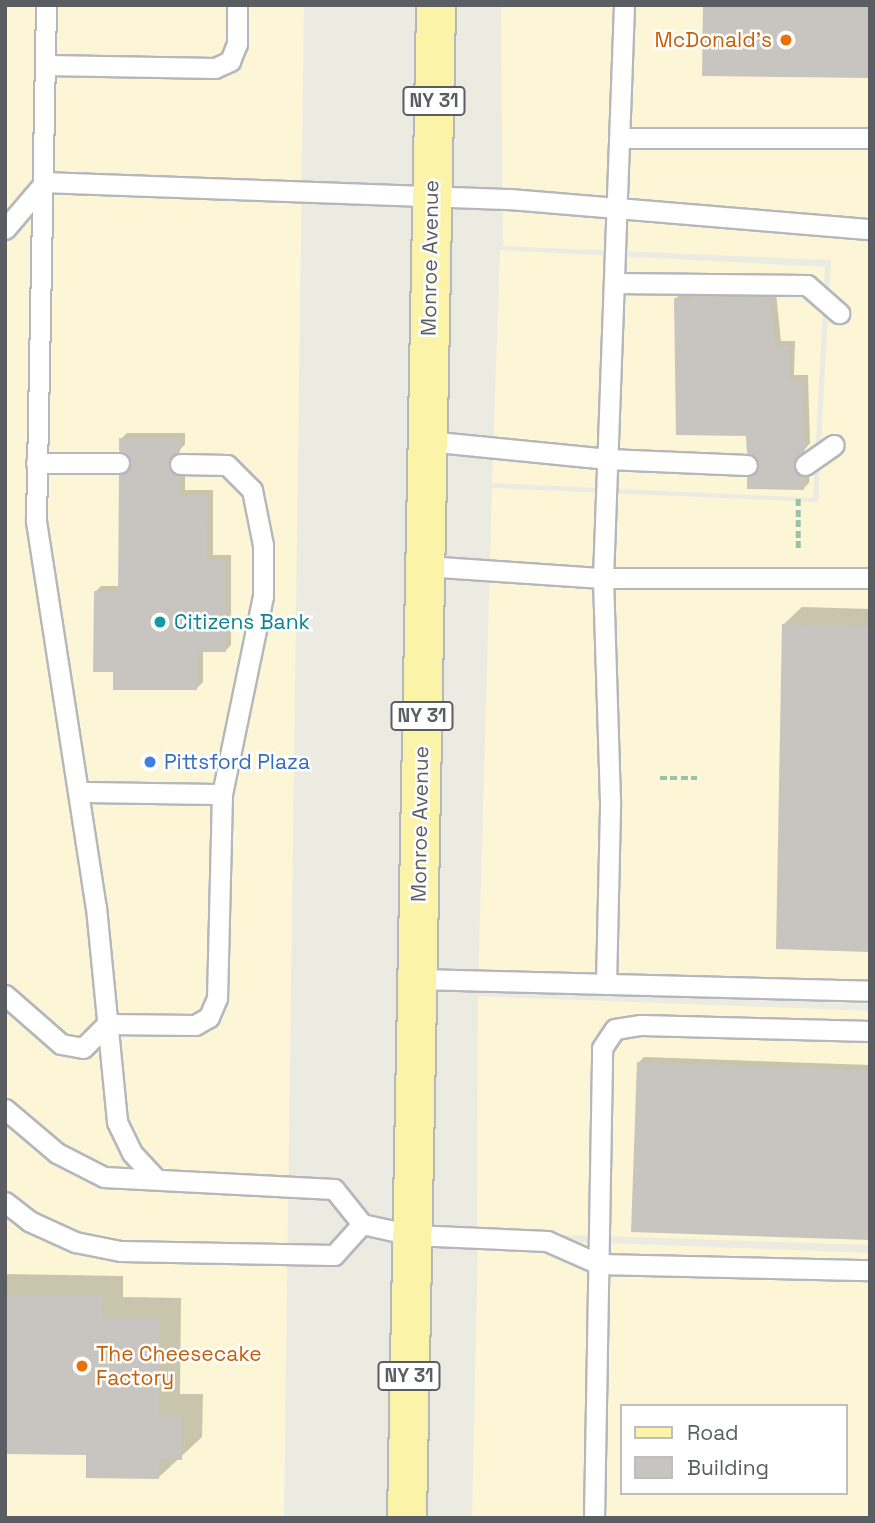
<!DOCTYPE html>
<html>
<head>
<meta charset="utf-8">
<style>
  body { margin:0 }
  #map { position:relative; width:875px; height:1523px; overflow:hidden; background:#ecebe2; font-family:"Space Grotesk",sans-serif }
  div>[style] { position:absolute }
  .commercial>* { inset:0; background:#fcf6d7 }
  .shadow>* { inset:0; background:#0003 }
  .building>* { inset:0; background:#c8c4bf }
  .path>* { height:4.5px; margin-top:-2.25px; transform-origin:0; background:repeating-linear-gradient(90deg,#99c3a8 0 7px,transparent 0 10.5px) }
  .roads { filter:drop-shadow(2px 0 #b4b7bc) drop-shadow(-2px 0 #b4b7bc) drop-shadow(0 2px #b4b7bc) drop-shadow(0 -2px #b4b7bc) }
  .lane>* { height:19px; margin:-9.5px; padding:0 9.5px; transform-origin:9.5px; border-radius:9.5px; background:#fff }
  .primary>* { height:38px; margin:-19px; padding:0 19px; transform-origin:19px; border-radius:19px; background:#fbf3a8 }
  .dots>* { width:19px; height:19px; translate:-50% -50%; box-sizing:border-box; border:4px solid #fff; border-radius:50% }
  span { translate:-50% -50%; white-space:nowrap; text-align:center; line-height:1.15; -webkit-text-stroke:5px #fff; paint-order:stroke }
  .shield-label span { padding:2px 5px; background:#fff; border:2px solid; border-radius:5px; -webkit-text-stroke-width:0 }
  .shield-label { font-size:19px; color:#5a5d62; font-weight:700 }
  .food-label { font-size:21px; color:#c56008 }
  .right { translate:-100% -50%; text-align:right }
  .left { translate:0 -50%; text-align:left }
  .street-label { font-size:21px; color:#5a5d62 }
  .culture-label { font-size:21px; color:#0d838f }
  .shop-label { font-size:21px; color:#366cbe }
  .frame { position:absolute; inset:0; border:7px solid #5a5d62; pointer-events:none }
  .legend { position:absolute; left:620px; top:1404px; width:228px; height:91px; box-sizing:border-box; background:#fff; border:2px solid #bdbec0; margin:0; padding:9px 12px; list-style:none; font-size:21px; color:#5a5d62 }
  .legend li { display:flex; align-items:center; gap:14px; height:35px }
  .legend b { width:35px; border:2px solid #bdbec0 }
</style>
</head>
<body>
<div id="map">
  <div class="commercial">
    <i style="clip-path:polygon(5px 5px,304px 5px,284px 1518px,5px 1518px)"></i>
    <i style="clip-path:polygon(501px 5px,870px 5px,870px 1004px,478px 988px,492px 488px,818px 502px,831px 260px,503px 246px)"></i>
    <i style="clip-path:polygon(500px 250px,825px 267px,813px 498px,492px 483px)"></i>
    <i style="clip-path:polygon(478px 996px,870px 1011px,870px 1245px,477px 1232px)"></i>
    <i style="clip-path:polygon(evenodd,478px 1238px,870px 1253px,870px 1518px,472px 1518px,478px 1238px,621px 1406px,845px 1406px,845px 1493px,621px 1493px,621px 1406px)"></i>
  </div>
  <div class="shadow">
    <i style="clip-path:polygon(681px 293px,776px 293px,781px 341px,795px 341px,794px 375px,808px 375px,810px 443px,797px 459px,810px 471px,809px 483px,803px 489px,762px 465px,675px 299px)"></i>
    <i style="clip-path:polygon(127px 433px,185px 433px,185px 444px,173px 458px,185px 470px,185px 490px,213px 490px,213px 555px,231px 555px,231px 645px,225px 651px,203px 651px,203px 682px,197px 688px,115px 670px,95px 592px,101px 586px,120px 586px,133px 464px,121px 439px)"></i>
    <i style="clip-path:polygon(802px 607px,870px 609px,870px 950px,784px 624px)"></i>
    <i style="clip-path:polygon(644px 1057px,870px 1065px,870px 1237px,639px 1062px)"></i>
    <i style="clip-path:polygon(5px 1274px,123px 1276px,123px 1297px,181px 1298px,180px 1394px,203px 1394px,202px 1437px,158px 1478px,88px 1454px,5px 1453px)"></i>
  </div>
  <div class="building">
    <i style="clip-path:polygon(703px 5px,870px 5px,870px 78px,702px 76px)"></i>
    <i style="clip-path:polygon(694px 296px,770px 298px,776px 346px,790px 346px,789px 380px,802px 381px,805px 450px,793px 465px,804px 477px,804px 490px,747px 489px,747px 477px,759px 465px,747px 453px,746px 436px,676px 435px,674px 298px,693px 300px)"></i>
    <i style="clip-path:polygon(119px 438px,180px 438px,180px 452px,170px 457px,168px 464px,180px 476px,180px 495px,208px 495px,207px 560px,226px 560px,226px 652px,198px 652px,197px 690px,113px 690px,113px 672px,93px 672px,94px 591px,118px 591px,119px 475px,131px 464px,129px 456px,119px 451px)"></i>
    <i style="clip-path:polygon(782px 624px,870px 626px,870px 952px,776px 949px)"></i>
    <i style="clip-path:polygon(637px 1062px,870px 1070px,870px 1240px,631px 1232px)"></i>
    <i style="clip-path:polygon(5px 1295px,103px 1296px,102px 1318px,160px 1318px,159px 1414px,182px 1415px,182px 1460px,159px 1459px,159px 1479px,86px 1478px,86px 1455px,5px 1454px)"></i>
  </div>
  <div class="path">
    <i style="left:798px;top:548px;width:51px;rotate:-90deg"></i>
    <i style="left:660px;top:778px;width:37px"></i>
  </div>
  <div class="roads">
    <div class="lane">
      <i style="left:46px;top:5px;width:516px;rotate:91.11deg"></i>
      <i style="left:36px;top:521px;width:391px;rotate:81.2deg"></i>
      <i style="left:96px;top:907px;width:216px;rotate:84.4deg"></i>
      <i style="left:117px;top:1122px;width:34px;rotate:64deg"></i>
      <i style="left:132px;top:1153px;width:33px;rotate:47deg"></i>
      <i style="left:46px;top:65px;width:169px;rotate:1deg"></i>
      <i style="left:215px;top:68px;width:17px;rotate:-25deg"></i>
      <i style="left:230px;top:61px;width:18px;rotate:-68deg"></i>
      <i style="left:237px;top:44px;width:39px;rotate:-90deg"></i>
      <i style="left:622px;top:138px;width:248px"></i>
      <i style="left:45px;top:182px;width:465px;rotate:2.1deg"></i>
      <i style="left:510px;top:199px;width:361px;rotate:4.8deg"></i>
      <i style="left:5px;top:229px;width:62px;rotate:-49.6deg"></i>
      <i style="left:614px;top:283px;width:193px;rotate:0.6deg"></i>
      <i style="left:807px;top:285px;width:43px;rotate:41.2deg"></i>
      <i style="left:427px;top:441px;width:182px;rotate:5.7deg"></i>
      <i style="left:608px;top:459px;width:139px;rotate:2.5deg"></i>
      <i style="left:36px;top:463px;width:83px"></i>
      <i style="left:180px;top:464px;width:47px;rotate:1.2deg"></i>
      <i style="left:227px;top:465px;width:35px;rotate:45deg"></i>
      <i style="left:252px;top:490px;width:56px;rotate:78.7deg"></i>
      <i style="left:263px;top:545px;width:51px;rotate:90deg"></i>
      <i style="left:263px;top:596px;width:202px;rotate:101.7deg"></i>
      <i style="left:805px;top:465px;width:35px;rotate:-35deg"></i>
      <i style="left:425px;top:566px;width:178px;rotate:3.9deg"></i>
      <i style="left:603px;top:578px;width:267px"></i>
      <i style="left:79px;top:792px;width:143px;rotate:0.8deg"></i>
      <i style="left:222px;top:794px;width:204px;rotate:91.4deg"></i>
      <i style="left:217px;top:998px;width:21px;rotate:113deg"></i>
      <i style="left:209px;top:1017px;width:16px;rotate:150deg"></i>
      <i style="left:195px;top:1025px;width:88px;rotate:-179.3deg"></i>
      <i style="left:418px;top:979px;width:452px;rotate:1.5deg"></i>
      <i style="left:606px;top:984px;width:183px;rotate:-88.7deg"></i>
      <i style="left:610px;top:801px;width:223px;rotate:-91.8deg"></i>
      <i style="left:603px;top:578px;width:573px;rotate:-87.9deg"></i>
      <i style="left:5px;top:995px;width:74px;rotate:41.2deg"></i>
      <i style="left:61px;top:1044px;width:22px;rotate:10deg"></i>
      <i style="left:83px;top:1048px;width:34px;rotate:-45deg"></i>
      <i style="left:5px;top:1109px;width:68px;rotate:40.2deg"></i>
      <i style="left:57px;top:1153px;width:53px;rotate:27.1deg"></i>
      <i style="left:104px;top:1177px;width:230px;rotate:3deg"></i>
      <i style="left:334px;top:1189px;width:45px;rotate:51.3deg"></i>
      <i style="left:362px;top:1224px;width:51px;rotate:12.4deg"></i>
      <i style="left:412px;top:1235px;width:135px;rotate:2.5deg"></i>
      <i style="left:547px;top:1241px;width:57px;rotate:23.9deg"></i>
      <i style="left:599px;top:1264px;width:271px;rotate:1.3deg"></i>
      <i style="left:5px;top:1202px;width:31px;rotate:38deg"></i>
      <i style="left:29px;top:1221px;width:51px;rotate:24.5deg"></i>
      <i style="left:75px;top:1242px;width:46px;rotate:11.3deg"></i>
      <i style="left:120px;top:1251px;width:214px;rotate:1.1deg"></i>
      <i style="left:334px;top:1255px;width:42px;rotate:-47.9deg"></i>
      <i style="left:594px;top:1518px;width:470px;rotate:-89deg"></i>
      <i style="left:602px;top:1048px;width:23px;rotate:-56deg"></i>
      <i style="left:615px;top:1029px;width:26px;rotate:-9deg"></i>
      <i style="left:641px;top:1025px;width:229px;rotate:1.5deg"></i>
    </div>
    <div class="primary">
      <i style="left:407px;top:1518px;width:1513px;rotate:-88.9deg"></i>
    </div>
  </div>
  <div class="dots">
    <i style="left:786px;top:40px;background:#e8710a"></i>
    <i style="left:160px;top:622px;background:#0f9aa8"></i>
    <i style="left:150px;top:762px;background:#3f7fe0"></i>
    <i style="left:82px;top:1366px;background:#e8710a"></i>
  </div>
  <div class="shield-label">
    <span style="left:434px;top:101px">NY 31</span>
    <span style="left:422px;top:716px">NY 31</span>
    <span style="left:409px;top:1376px">NY 31</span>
  </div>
  <div class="food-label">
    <span class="right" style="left:772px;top:40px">McDonald's</span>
    <span class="left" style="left:96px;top:1366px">The Cheesecake<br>Factory</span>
  </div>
  <div class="street-label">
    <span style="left:430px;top:258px;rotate:-89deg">Monroe Avenue</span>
    <span style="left:420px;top:824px;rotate:-89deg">Monroe Avenue</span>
  </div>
  <div class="culture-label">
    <span class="left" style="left:174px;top:622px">Citizens Bank</span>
  </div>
  <div class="shop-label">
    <span class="left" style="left:164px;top:762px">Pittsford Plaza</span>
  </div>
  <div class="frame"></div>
  <ul class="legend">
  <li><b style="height:9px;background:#fbf3a8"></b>Road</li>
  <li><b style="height:19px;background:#c8c4bf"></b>Building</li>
  </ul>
</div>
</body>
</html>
